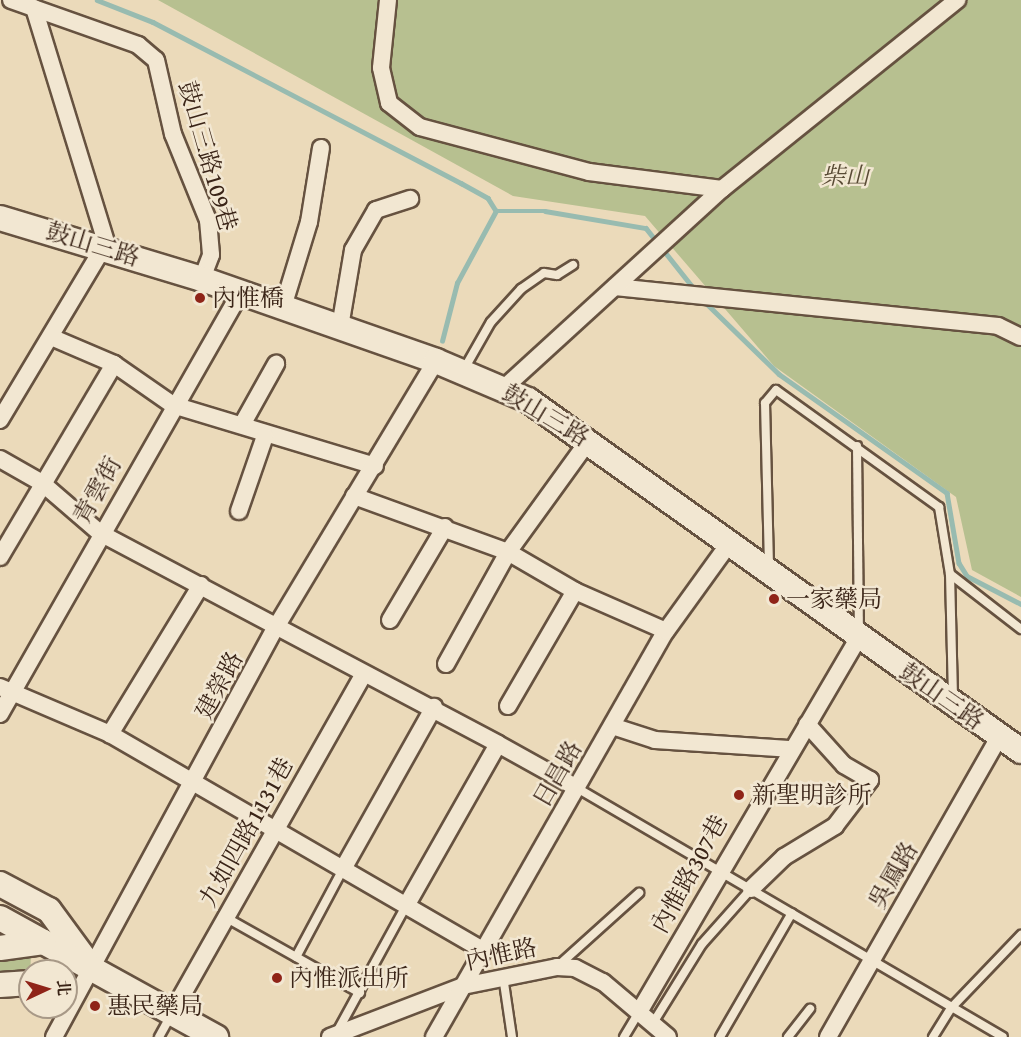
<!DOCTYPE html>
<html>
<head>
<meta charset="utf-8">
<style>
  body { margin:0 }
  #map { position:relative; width:1021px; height:1037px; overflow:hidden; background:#ebdaba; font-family:"Gentium Book Plus","Noto Serif TC",serif }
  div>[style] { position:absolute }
  .green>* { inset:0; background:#b7c090 }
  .stream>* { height:4.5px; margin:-2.25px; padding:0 2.25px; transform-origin:2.25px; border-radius:2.25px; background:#98bbb0 }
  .roads { filter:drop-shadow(2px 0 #665240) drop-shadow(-2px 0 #665240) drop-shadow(0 2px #665240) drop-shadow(0 -2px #665240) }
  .lane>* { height:8px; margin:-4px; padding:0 4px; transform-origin:4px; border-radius:4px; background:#f2e7d2 }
  .street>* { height:16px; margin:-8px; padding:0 8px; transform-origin:8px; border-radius:8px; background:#f2e7d2 }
  .secondary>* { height:24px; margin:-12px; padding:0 12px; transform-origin:12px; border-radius:12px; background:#f2e7d2 }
  .dots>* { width:16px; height:16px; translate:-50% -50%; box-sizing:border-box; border:3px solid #f2e7d2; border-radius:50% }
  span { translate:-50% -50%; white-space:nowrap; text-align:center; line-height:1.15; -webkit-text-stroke:5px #f2e7d2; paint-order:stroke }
  .street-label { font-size:24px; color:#3a2417 }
  .park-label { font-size:24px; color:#594b35; font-style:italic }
  .poi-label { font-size:24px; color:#3a2417 }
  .left { translate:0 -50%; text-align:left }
  .north { position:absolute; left:18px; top:959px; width:60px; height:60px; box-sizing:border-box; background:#f2e7d2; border:2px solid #a89987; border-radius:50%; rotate:86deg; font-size:16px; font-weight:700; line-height:24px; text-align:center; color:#3a2417 }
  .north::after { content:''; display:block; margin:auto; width:21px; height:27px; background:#8f2418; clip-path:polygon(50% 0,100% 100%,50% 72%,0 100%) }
</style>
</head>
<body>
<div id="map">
  <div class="green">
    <i style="clip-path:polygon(158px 0,1021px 0,1021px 597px,972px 570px,956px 497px,774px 366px,645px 216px,513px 196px)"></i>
    <i style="clip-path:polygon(31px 955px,30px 976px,0 978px,0 958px)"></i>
  </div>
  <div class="stream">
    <i style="left:97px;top:0;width:60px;rotate:21.4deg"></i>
    <i style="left:153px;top:22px;width:348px;rotate:27.6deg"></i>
    <i style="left:461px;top:183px;width:31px;rotate:29deg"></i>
    <i style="left:488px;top:198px;width:15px;rotate:58deg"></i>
    <i style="left:496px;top:211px;width:49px"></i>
    <i style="left:545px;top:211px;width:102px;rotate:9.6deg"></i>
    <i style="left:646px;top:228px;width:80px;rotate:51.6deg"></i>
    <i style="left:703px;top:300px;width:106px;rotate:44.2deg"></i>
    <i style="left:779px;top:374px;width:206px;rotate:35.3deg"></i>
    <i style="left:947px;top:493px;width:71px;rotate:80.3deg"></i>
    <i style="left:959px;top:563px;width:15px;rotate:58deg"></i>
    <i style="left:967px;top:576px;width:61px;rotate:27.4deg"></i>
    <i style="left:442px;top:341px;width:60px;rotate:-75.5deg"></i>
    <i style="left:457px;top:283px;width:82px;rotate:-61.6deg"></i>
  </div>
  <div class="roads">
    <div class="lane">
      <i style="left:463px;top:371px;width:56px;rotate:-60.3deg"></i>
      <i style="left:491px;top:322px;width:45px;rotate:-47.7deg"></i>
      <i style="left:521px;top:289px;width:28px;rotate:-35deg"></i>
      <i style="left:544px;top:273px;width:13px;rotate:9deg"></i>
      <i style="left:557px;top:275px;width:19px;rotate:-32deg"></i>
      <i style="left:857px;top:446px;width:186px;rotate:89.4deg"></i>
      <i style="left:769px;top:566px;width:163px;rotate:-91.4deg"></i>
      <i style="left:765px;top:403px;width:17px;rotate:-50deg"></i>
      <i style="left:776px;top:390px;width:201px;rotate:35.7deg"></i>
      <i style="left:939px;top:507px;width:68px;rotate:80.7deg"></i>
      <i style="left:950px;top:574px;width:123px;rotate:88.6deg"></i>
      <i style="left:950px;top:574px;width:90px;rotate:37.8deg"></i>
      <i style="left:577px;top:788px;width:493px;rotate:30.3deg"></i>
      <i style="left:225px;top:917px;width:155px;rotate:29.4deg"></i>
      <i style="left:296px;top:957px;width:100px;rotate:-61.9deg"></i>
      <i style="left:559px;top:965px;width:108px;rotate:-42deg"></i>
      <i style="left:503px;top:976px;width:62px;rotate:81.6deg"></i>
      <i style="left:653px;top:1023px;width:93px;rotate:-58.2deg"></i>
      <i style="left:702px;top:944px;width:74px;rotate:-48.3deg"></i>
      <i style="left:337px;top:1032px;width:144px;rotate:-61.3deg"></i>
      <i style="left:159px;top:1037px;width:26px;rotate:-61deg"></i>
      <i style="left:624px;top:1037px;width:29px;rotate:-59deg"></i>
      <i style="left:720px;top:1037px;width:143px;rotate:-59.9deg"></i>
      <i style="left:788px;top:1037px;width:36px;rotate:-52deg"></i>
      <i style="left:933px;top:1037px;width:36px;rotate:-58deg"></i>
      <i style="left:952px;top:1007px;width:100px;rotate:-46.2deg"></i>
    </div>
    <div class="street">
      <i style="left:11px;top:0;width:135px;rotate:19.5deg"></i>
      <i style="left:138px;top:45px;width:23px;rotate:40deg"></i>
      <i style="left:156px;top:60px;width:76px;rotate:77.1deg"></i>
      <i style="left:173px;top:134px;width:93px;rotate:67.9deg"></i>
      <i style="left:208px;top:220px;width:35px;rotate:85deg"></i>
      <i style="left:211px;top:255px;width:26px;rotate:111deg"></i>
      <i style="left:388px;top:0;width:68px;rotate:95.9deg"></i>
      <i style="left:381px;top:68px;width:36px;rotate:77deg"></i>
      <i style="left:389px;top:103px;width:39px;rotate:38deg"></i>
      <i style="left:420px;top:127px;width:175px;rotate:14.9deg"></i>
      <i style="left:589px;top:172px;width:134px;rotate:7.3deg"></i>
      <i style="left:722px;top:189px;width:302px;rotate:-38.8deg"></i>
      <i style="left:34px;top:8px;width:252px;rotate:72.9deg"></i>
      <i style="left:615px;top:287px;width:385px;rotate:5.8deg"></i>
      <i style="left:998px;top:326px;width:25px;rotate:26deg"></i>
      <i style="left:283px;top:307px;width:89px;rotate:-73deg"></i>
      <i style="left:309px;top:222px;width:75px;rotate:-80.8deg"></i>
      <i style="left:340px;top:327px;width:78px;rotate:-80.4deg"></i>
      <i style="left:353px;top:250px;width:46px;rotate:-60.1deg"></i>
      <i style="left:376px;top:210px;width:36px;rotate:-18deg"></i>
      <i style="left:51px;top:337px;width:69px;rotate:23.2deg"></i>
      <i style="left:114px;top:364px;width:72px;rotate:34.8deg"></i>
      <i style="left:173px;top:405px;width:211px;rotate:16.8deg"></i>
      <i style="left:504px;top:388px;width:295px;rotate:-42.4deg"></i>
      <i style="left:0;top:420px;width:200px;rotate:-59.1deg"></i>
      <i style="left:243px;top:423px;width:68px;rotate:-60.8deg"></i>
      <i style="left:0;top:459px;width:48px;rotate:29.7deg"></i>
      <i style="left:42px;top:483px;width:77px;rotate:40.8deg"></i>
      <i style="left:100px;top:533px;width:450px;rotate:27.9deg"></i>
      <i style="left:354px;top:496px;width:164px;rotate:20deg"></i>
      <i style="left:508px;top:552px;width:78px;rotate:30.2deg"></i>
      <i style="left:575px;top:591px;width:99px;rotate:23.7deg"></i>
      <i style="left:239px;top:511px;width:79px;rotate:-70.9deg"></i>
      <i style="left:0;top:557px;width:224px;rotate:-59.4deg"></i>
      <i style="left:201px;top:585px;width:175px;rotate:121.4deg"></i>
      <i style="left:110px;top:734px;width:430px;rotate:30.1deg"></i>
      <i style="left:390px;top:620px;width:108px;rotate:-59.4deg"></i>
      <i style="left:446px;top:664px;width:128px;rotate:-61deg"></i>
      <i style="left:508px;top:552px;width:138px;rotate:-54.1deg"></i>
      <i style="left:0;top:687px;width:120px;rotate:23.1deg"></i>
      <i style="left:508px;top:706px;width:133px;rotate:-59.8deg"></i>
      <i style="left:0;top:714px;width:486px;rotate:-60.3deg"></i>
      <i style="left:612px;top:726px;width:45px;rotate:18deg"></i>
      <i style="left:655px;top:740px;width:134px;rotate:3.8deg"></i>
      <i style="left:343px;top:869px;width:186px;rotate:-60.7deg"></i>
      <i style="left:751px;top:889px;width:46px;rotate:-44.1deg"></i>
      <i style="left:784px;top:857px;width:60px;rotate:-31.3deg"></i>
      <i style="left:835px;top:826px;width:58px;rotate:-52.7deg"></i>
      <i style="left:870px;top:780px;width:30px;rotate:-150deg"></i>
      <i style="left:844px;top:765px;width:55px;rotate:-132.1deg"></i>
      <i style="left:406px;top:906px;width:186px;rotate:-60.4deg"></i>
      <i style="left:498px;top:744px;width:90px;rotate:29.1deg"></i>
      <i style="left:639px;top:1012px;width:435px;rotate:-59.6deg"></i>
      <i style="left:172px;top:1013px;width:388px;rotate:-60.5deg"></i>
      <i style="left:54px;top:1037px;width:466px;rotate:-61.6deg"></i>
      <i style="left:276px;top:627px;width:310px;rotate:-59deg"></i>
      <i style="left:330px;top:1037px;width:142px;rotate:-21deg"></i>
      <i style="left:463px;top:986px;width:96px;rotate:-11.4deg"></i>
      <i style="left:557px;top:967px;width:18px;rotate:3deg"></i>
      <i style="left:575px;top:968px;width:31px;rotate:27deg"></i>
      <i style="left:603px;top:982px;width:85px;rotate:40.2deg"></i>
      <i style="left:434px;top:1037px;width:468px;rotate:-60.3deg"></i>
      <i style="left:666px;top:631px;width:111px;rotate:-54.2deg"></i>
      <i style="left:828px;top:1037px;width:347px;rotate:-60.3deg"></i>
    </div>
    <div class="secondary">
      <i style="left:0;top:218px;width:211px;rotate:16.8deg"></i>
      <i style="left:202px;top:279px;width:248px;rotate:19.3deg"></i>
      <i style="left:436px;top:361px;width:100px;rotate:23deg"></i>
      <i style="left:528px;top:400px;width:605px;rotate:35.45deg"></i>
      <i style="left:0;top:884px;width:55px;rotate:28deg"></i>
      <i style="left:49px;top:910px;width:64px;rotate:53.8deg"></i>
      <i style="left:0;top:918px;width:247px;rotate:28.9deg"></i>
      <i style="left:0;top:948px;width:44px;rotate:-7.8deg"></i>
      <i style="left:0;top:985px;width:30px;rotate:-4deg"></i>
    </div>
  </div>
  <div class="dots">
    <i style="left:200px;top:298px;background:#8f2418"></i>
    <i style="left:774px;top:599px;background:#8f2418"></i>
    <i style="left:739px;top:795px;background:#8f2418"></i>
    <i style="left:277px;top:978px;background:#8f2418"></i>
    <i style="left:95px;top:1006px;background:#8f2418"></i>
  </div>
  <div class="street-label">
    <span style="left:208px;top:156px;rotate:74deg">鼓山三路109巷</span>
    <span style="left:93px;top:244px;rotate:17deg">鼓山三路</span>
    <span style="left:546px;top:415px;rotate:31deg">鼓山三路</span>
    <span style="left:97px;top:490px;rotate:-61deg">青雲街</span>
    <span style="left:219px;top:685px;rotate:-62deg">建榮路</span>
    <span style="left:942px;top:696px;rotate:35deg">鼓山三路</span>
    <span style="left:557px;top:774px;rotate:-60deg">日昌路</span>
    <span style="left:246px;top:832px;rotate:-61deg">九如四路1131巷</span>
    <span style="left:689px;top:874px;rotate:-61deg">內惟路307巷</span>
    <span style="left:893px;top:875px;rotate:-60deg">吳鳳路</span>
    <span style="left:501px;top:954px;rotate:-12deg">內惟路</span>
  </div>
  <div class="park-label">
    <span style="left:845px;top:176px">柴山</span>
  </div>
  <div class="poi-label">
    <span class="left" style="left:212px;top:298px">內惟橋</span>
    <span class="left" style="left:786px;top:599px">一家藥局</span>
    <span class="left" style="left:752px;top:795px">新聖明診所</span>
    <span class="left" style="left:289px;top:978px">內惟派出所</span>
    <span class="left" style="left:107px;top:1006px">惠民藥局</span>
  </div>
  <div class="north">北</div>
</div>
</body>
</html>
